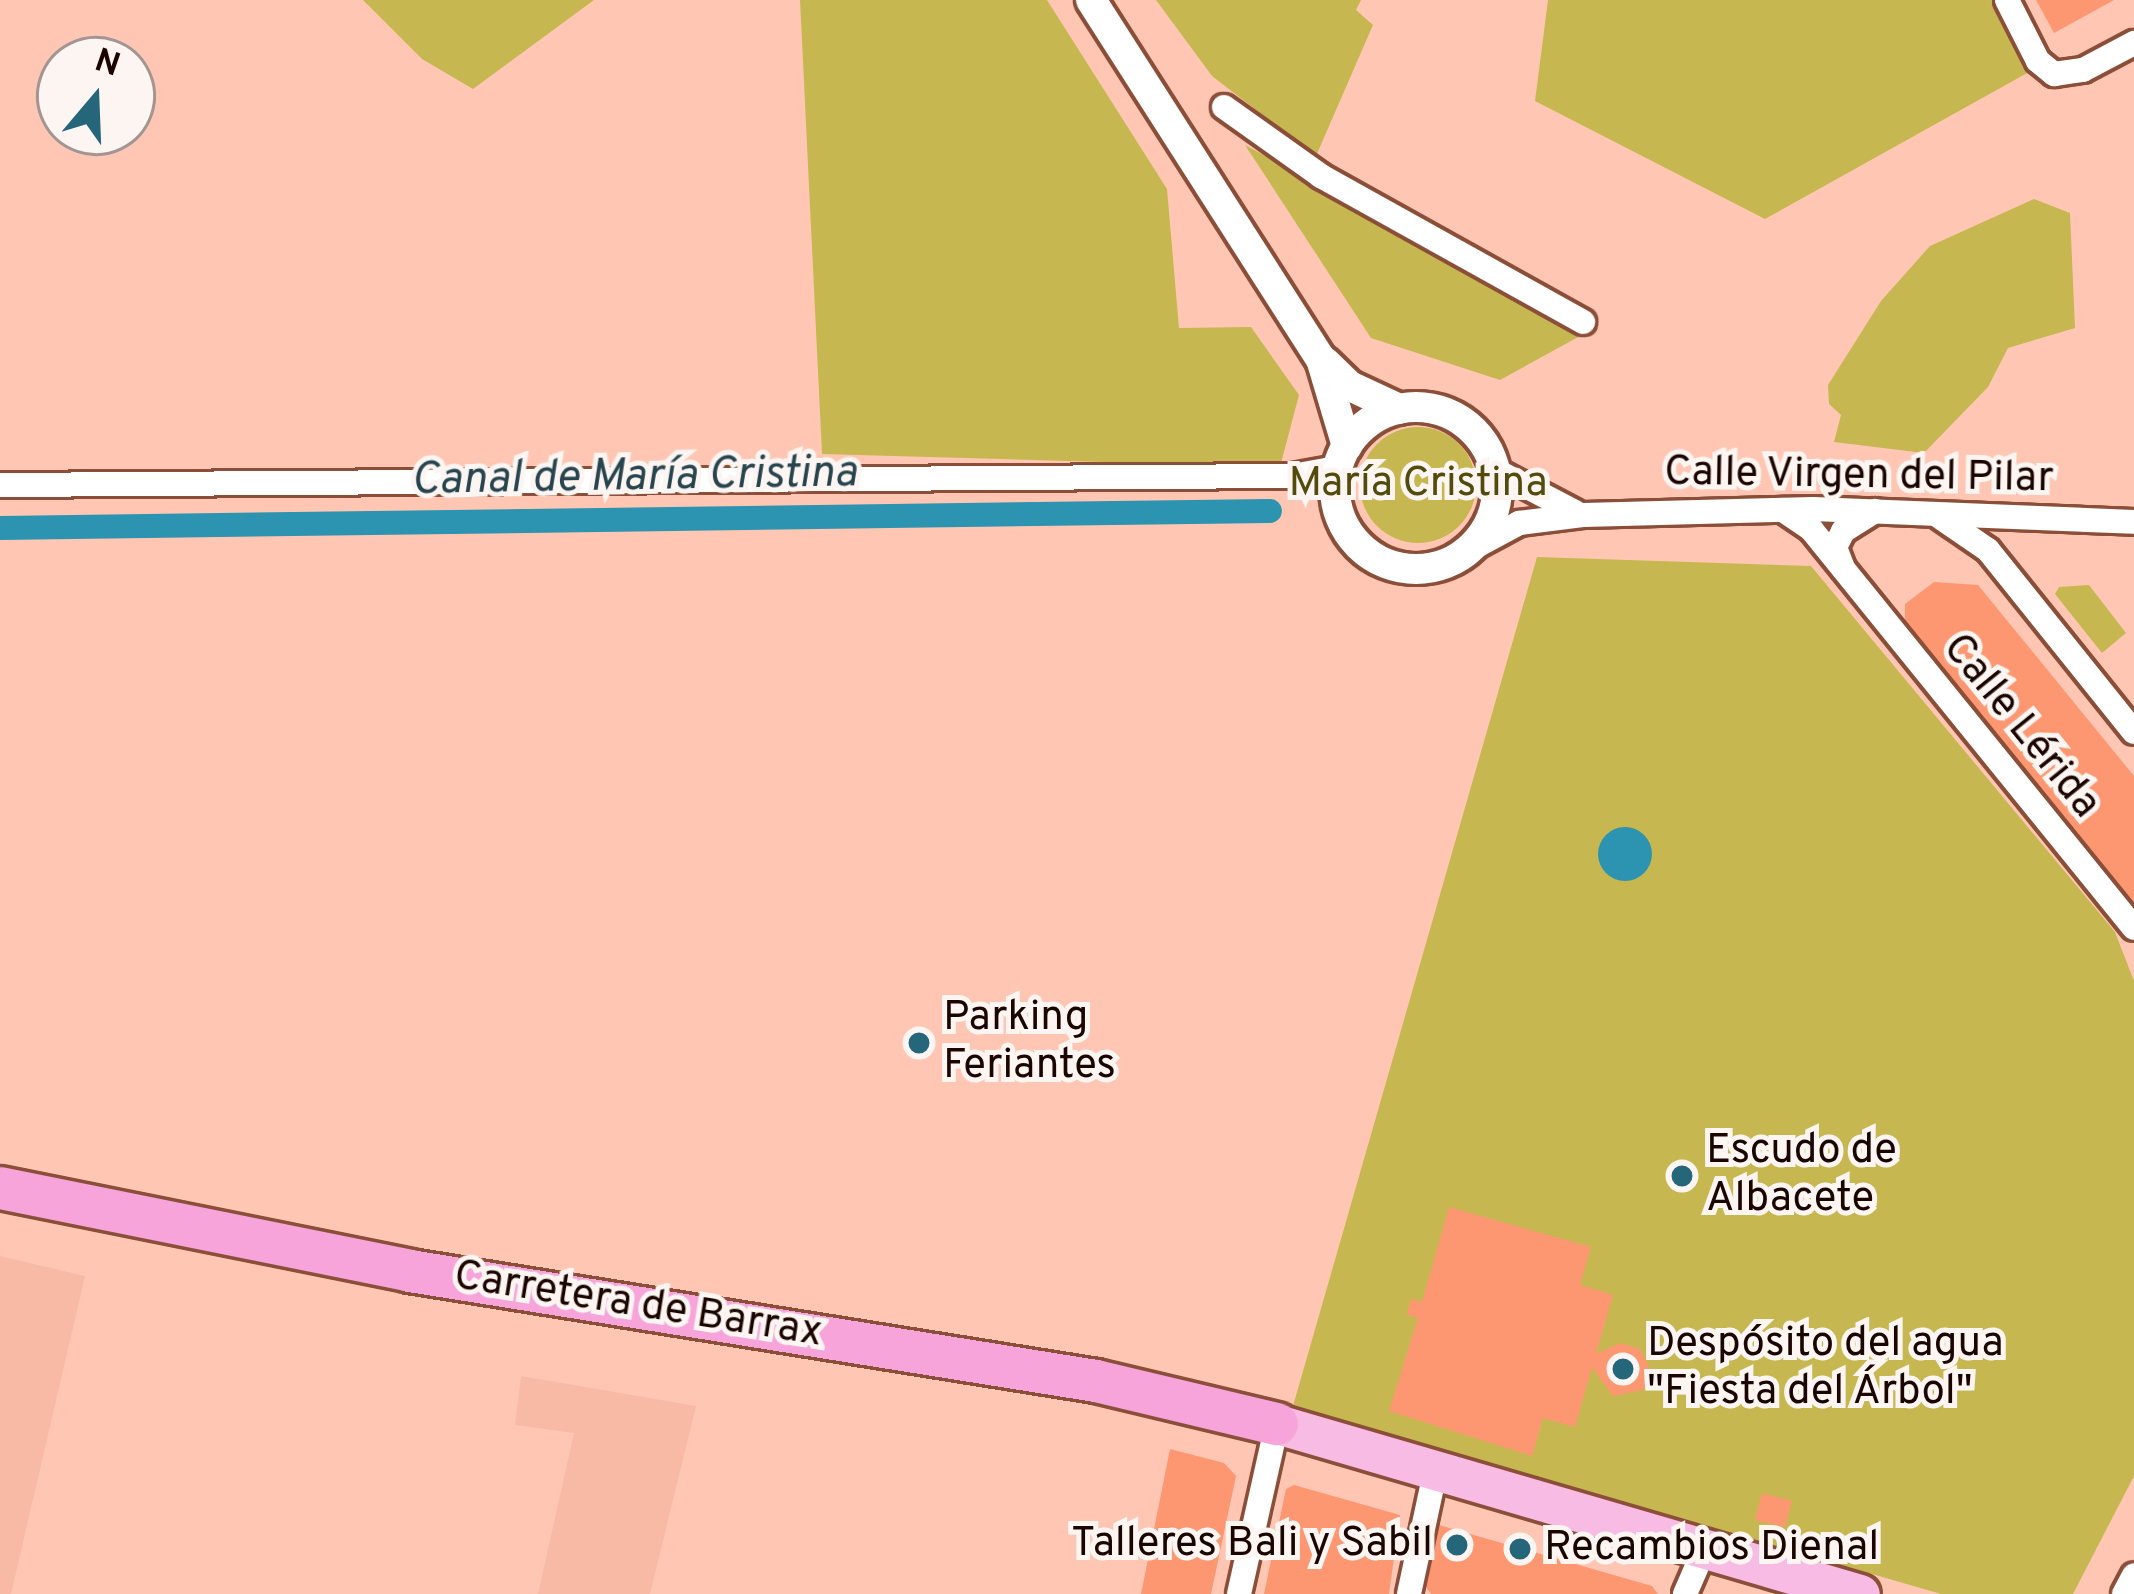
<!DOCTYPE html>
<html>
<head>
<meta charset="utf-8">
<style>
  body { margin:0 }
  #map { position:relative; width:2134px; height:1594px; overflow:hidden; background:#ffc7b3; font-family:Overpass,sans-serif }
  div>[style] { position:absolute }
  .built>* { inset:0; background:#f8baa4 }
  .green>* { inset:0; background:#c7b750 }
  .round { border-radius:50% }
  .water>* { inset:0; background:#2c93b0 }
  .canal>* { height:24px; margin:-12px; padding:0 12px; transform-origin:12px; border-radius:12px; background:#2c93b0 }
  .building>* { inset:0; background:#fd9771 }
  .roads { filter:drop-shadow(3px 0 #8b4f39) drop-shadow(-3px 0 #8b4f39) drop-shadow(0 3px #8b4f39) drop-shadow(0 -3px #8b4f39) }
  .minor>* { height:24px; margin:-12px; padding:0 12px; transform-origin:12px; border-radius:12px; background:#fff }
  .tertiary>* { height:30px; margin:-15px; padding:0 15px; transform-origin:15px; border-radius:15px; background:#fff }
  .tertiary>.ring { margin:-15px; padding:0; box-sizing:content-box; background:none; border:30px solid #fff; border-radius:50% }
  .primary>* { height:39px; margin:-19.5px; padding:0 19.5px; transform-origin:19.5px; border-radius:19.5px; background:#f8bbe3 }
  .trunk>* { height:42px; margin:-21px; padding:0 21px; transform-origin:21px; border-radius:21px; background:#f6a4da }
  .dots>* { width:33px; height:33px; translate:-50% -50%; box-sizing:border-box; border:6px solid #fcf5f2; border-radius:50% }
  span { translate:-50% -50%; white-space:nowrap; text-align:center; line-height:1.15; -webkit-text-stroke:10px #fcf5f2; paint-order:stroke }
  .street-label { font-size:42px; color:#1b0501 }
  .park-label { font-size:42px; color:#534b0c }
  .poi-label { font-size:42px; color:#1b0501 }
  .left { translate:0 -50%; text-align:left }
  .right { translate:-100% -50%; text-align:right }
  .water-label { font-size:45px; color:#28454f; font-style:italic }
  .north { position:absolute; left:36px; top:36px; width:120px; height:120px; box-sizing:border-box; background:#fcf5f2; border:3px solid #a29592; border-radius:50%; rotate:19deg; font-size:33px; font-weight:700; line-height:48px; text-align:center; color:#1b0501 }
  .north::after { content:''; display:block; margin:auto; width:42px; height:54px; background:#25667a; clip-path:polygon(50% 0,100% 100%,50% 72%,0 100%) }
</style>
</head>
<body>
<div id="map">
  <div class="built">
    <i style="clip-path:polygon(0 1256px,85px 1276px,11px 1594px,0 1594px)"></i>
    <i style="clip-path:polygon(521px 1376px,696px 1406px,650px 1594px,538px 1594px,574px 1433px,515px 1425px)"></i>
  </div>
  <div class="green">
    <i style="clip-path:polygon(363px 0,594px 0,473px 89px,422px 59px)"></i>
    <i style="clip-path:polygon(800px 0,1047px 0,1167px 189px,1179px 328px,1251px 327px,1299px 395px,1280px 467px,822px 454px)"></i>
    <i style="clip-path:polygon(1156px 0,1361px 0,1356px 10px,1373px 25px,1316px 156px,1212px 76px)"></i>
    <i style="clip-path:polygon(1548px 0,1992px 0,2029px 72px,1765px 219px,1535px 101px)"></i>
    <i style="clip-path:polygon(1245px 145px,1442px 250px,1580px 336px,1500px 380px,1371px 338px)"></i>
    <i style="clip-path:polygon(2034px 199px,2070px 213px,2075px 328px,2008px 348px,1988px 387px,1924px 453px,1834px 442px,1841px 415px,1829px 404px,1828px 385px,1881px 301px,1930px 246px)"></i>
    <i class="round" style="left:1360px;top:427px;width:116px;height:116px"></i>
    <i style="clip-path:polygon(1537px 557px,1811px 566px,2115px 932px,2134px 981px,2134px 1476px,2073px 1594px,1941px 1594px,1293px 1406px)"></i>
    <i style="clip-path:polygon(2089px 585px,2126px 633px,2102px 653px,2055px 594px,2059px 587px)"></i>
  </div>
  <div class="water">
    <i class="round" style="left:1598px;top:827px;width:54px;height:54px"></i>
  </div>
  <div class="canal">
    <i style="left:0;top:528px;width:1270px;rotate:-0.77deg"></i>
  </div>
  <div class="building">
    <i style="clip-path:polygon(2036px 0,2114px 0,2054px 33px)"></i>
    <i style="clip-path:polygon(1934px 582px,1978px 585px,2134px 776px,2134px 903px,1905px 622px,1905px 604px)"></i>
    <i style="clip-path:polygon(1449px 1207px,1591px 1247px,1580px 1285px,1613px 1295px,1596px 1354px,1620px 1343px,1640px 1349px,1651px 1371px,1643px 1390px,1613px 1396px,1592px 1367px,1575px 1427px,1543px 1418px,1532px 1456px,1389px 1411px,1418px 1318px,1407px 1315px,1411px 1299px,1422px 1302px)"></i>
    <i style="clip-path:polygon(1170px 1449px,1224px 1463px,1236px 1476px,1211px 1594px,1141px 1594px)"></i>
    <i style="clip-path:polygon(1294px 1485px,1400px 1515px,1389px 1594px,1264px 1594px,1286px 1489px)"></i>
    <i style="clip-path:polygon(1762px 1493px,1792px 1501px,1785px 1527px,1755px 1520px)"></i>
    <i style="clip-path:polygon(1439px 1525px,1652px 1586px,1658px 1594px,1431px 1594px,1424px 1584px)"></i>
  </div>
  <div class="roads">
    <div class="minor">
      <i style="left:2007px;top:0;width:68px;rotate:63.1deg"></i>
      <i style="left:2038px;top:61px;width:21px;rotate:39deg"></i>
      <i style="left:2054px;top:74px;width:29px;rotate:-8deg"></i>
      <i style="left:2083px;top:70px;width:58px;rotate:-27.9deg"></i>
      <i style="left:1224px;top:107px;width:119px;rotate:35.4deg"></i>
      <i style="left:1321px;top:176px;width:300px;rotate:29.1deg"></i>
      <i style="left:1495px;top:470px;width:90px;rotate:27.7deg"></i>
      <i style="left:0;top:485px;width:1293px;rotate:-0.4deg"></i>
      <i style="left:1293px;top:476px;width:45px;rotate:-10.3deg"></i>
      <i style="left:1783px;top:510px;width:34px;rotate:34deg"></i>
      <i style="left:1811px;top:529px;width:513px;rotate:51.01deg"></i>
      <i style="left:1940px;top:517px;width:58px;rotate:34.5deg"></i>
      <i style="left:1988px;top:550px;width:233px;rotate:51.3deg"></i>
      <i style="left:1471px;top:549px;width:55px;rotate:-28.4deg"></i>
      <i style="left:1519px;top:523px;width:64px;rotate:-7.1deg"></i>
      <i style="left:1583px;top:515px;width:230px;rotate:-1.5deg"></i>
      <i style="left:1813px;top:509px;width:321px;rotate:2.3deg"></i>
      <i style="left:1843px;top:568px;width:22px;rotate:-111deg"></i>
      <i style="left:1835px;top:547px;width:18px;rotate:-63deg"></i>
      <i style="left:1843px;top:531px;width:38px;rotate:-32deg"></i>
      <i style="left:1239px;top:1594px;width:174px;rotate:-77.4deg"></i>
      <i style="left:1409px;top:1594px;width:129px;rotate:-77.9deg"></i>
      <i style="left:1685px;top:1594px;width:48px;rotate:-66.6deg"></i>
      <i style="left:2124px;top:1594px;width:21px;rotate:-62deg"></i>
    </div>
    <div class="tertiary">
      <i style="left:1091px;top:0;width:426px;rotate:57.4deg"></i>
      <i style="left:1321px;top:359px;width:91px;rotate:73.4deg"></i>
      <i style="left:1326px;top:363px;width:33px;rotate:44deg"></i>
      <i style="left:1350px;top:386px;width:54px;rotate:25.1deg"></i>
      <i class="ring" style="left:1335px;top:407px;width:132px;height:132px"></i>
    </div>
    <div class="primary">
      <i style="left:1277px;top:1424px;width:607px;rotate:16.26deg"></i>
    </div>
    <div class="trunk">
      <i style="left:0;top:1188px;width:418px;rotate:11.4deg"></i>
      <i style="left:410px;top:1271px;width:695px;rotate:9.11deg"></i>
      <i style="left:1096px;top:1381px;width:186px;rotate:13.4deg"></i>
    </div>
  </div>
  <div class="dots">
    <i style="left:919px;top:1043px;background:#25667a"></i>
    <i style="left:1682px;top:1176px;background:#25667a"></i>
    <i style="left:1623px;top:1369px;background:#25667a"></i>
    <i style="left:1457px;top:1545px;background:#25667a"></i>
    <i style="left:1520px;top:1549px;background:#25667a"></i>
  </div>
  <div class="street-label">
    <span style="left:1859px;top:477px;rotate:1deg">Calle Virgen del Pilar</span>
    <span style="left:2020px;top:727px;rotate:51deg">Calle Lérida</span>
    <span style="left:638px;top:1306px;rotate:9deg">Carretera de Barrax</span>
  </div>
  <div class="park-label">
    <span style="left:1418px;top:485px">María Cristina</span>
  </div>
  <div class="poi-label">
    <span class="left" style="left:943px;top:1043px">Parking<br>Feriantes</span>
    <span class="left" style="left:1706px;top:1176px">Escudo de<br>Albacete</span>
    <span class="left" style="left:1647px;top:1369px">Despósito del agua<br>"Fiesta del Árbol"</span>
    <span class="right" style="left:1433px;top:1545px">Talleres Bali y Sabil</span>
    <span class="left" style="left:1544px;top:1549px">Recambios Dienal</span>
  </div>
  <div class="water-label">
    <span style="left:634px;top:478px;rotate:-1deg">Canal de María Cristina</span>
  </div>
  <div class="north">N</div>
</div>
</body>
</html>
